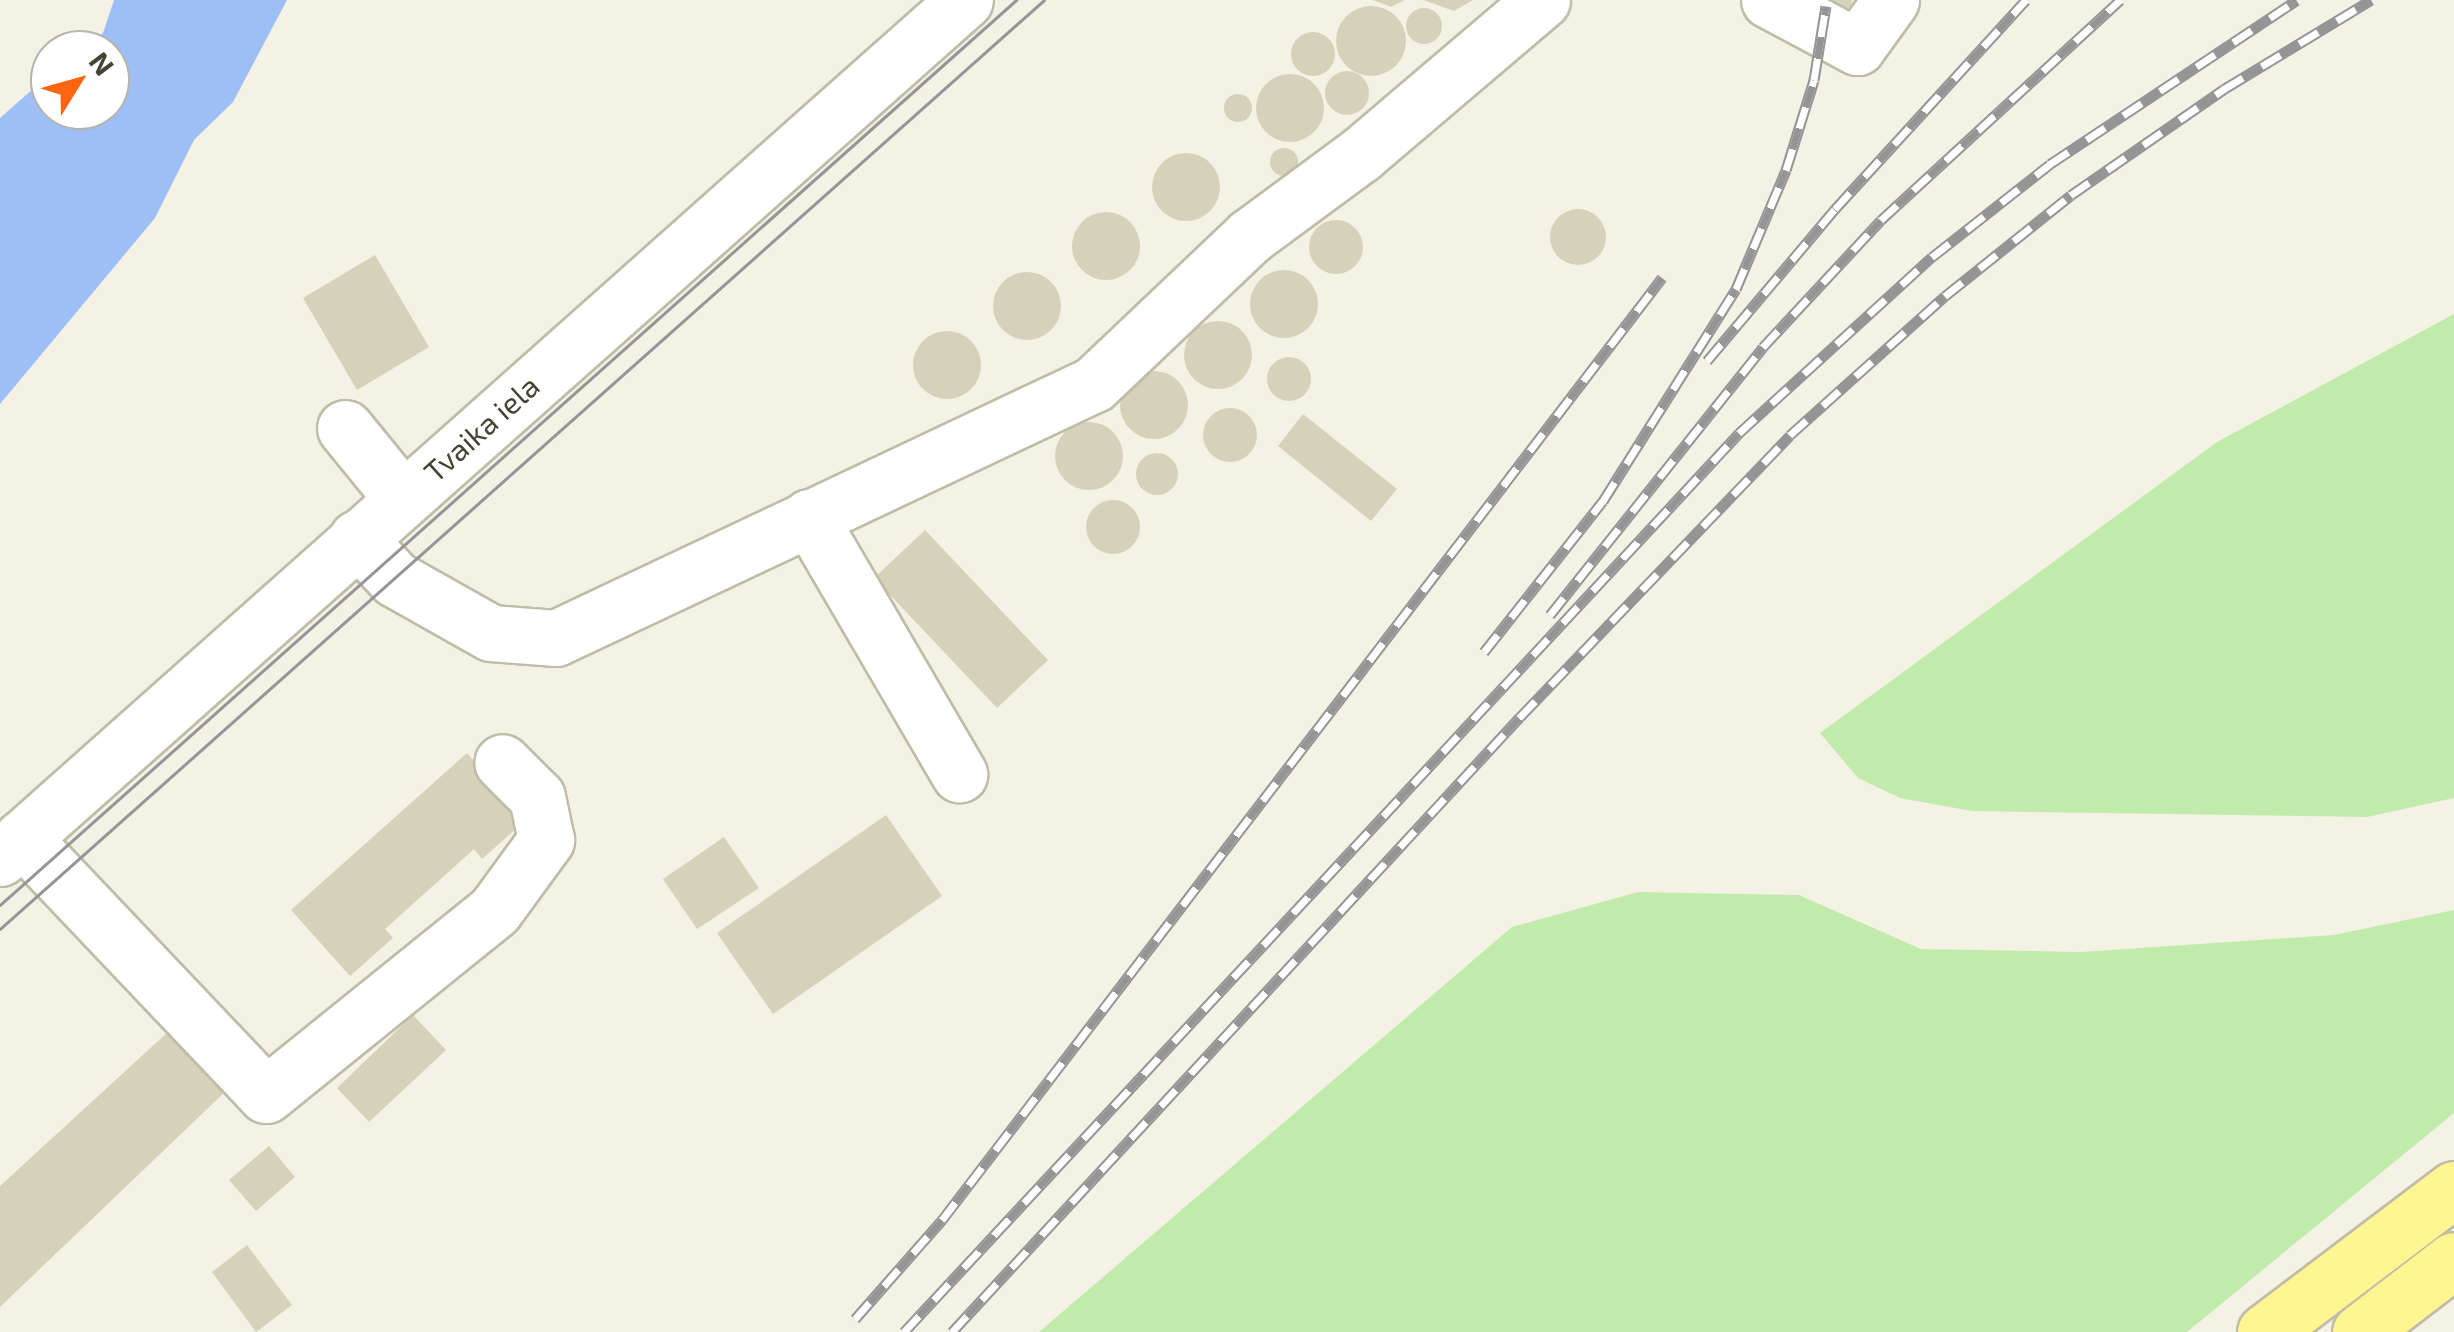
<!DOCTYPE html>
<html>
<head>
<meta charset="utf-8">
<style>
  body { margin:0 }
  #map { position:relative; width:2454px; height:1332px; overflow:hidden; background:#f4f2e5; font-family:"Exo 2",sans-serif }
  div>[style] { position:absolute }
  .green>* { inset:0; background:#c1ebab }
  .water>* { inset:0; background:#9dbff5 }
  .building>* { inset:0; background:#d6d1b9 }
  .round { border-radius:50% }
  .roads { filter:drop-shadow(2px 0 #c0bca7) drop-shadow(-2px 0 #c0bca7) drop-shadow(0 2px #c0bca7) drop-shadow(0 -2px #c0bca7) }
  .minor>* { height:55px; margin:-27.5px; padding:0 27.5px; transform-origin:27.5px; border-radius:27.5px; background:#fff }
  .major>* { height:55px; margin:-27.5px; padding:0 27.5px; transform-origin:27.5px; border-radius:27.5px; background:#fff692 }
  .tram>* { height:2.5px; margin:-1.25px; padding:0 1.25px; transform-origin:1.25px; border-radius:1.25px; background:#959595 }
  .rail>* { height:11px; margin-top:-5.5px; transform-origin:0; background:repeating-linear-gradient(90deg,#fff 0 22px,#959595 0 44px); box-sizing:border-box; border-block:2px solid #959595 }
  span { translate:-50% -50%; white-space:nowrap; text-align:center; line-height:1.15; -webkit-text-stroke:8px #fff; paint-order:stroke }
  .street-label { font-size:30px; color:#464334 }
  .north { position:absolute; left:30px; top:30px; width:100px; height:100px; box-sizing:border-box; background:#fff; border:2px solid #b5b4ae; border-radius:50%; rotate:53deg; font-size:28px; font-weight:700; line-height:40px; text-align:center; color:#464334 }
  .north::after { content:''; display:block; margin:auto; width:35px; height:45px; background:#ff6510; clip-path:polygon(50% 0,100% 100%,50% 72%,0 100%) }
</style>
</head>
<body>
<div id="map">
  <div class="green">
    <i style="clip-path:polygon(2454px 314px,2454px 798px,2367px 817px,1972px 811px,1900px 798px,1858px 778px,1820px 733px,2217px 442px)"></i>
    <i style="clip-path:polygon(1638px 892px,1799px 895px,1921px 949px,2081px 952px,2334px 935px,2454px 910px,2454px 1113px,2187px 1332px,1039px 1332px,1512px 927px)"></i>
  </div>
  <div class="water">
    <i style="clip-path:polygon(114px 0,287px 0,233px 102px,194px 140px,155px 218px,0 404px,0 118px,50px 74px,50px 110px,110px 110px,110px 50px,81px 50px,103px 33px)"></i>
  </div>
  <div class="building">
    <i style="clip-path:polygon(1373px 0,1405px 0,1391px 7px)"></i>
    <i style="clip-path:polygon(1423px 0,1473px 0,1454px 11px)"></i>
    <i style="clip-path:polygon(1802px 0,1852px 0,1851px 8px,1802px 4px)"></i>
    <i class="round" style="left:1336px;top:6px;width:70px;height:70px"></i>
    <i class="round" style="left:1406px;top:8px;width:36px;height:36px"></i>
    <i class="round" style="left:1291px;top:32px;width:44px;height:44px"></i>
    <i class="round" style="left:1325px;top:71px;width:44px;height:44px"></i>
    <i class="round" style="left:1256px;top:74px;width:68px;height:68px"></i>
    <i class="round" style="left:1224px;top:94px;width:28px;height:28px"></i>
    <i class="round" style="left:1270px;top:148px;width:28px;height:28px"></i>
    <i class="round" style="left:1152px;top:153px;width:68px;height:68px"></i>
    <i class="round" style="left:1550px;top:209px;width:56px;height:56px"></i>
    <i class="round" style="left:1072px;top:212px;width:68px;height:68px"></i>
    <i class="round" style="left:1309px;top:220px;width:54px;height:54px"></i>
    <i style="clip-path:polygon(375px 255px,429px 347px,357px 390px,303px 298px)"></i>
    <i class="round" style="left:1250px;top:270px;width:68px;height:68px"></i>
    <i class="round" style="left:993px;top:272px;width:68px;height:68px"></i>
    <i class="round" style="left:1184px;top:321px;width:68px;height:68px"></i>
    <i class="round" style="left:913px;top:331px;width:68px;height:68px"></i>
    <i class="round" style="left:1267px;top:357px;width:44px;height:44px"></i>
    <i class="round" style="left:1120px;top:371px;width:68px;height:68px"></i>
    <i class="round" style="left:1203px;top:408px;width:54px;height:54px"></i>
    <i style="clip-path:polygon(1303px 414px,1397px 489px,1371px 521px,1278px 446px)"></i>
    <i class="round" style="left:1055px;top:422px;width:68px;height:68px"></i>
    <i class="round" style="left:1136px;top:453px;width:42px;height:42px"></i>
    <i class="round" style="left:1086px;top:500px;width:54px;height:54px"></i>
    <i style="clip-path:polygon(925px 530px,1048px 660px,997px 708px,874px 578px)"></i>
    <i style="clip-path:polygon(467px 753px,526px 820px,482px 859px,474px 849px,385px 929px,393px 938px,350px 976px,291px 910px)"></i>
    <i style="clip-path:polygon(886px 815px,942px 896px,773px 1014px,717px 933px)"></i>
    <i style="clip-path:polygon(724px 837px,759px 888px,697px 929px,663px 879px)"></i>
    <i style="clip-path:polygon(413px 1015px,446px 1050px,369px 1122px,337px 1088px)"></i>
    <i style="clip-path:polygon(169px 1031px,227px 1090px,0 1307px,0 1186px)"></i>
    <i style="clip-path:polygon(269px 1146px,295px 1177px,256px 1211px,229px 1180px)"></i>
    <i style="clip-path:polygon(247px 1245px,292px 1305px,256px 1332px,212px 1272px)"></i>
  </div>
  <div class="roads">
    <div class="minor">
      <i style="left:1769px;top:0;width:100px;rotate:28.1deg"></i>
      <i style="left:1857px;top:47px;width:58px;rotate:-54.1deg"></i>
      <i style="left:345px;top:428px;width:90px;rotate:50.8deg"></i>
      <i style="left:809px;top:517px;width:298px;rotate:59.7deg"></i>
      <i style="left:357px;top:538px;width:56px;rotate:47.2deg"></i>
      <i style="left:395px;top:579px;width:110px;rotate:29.4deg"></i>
      <i style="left:491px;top:633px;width:65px;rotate:4.4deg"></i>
      <i style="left:556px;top:638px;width:595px;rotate:-25.27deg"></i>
      <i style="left:1094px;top:384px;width:215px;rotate:-43.5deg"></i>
      <i style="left:1250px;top:236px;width:137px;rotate:-36.4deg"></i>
      <i style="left:1360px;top:155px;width:239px;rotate:-40.4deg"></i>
      <i style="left:22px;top:838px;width:354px;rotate:46.5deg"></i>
      <i style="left:266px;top:1095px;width:294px;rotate:-38.9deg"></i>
      <i style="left:495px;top:910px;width:87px;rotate:-53.9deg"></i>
      <i style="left:546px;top:840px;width:44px;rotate:-101.8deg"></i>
      <i style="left:537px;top:797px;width:49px;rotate:-135deg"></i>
      <i style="left:0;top:858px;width:1291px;rotate:-41.64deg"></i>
    </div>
    <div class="major">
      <i style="left:2265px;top:1332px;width:237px;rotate:-37.1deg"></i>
      <i style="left:2360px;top:1332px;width:118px;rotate:-37.5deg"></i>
    </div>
  </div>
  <div class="tram">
    <i style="left:0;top:905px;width:1361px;rotate:-41.69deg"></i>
    <i style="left:0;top:929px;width:1397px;rotate:-41.66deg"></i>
  </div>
  <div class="rail">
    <i style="left:1707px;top:361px;width:199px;rotate:-49.9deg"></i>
    <i style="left:1835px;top:209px;width:283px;rotate:-47.6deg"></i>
    <i style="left:1550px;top:615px;width:342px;rotate:-51.5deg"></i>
    <i style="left:1763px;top:347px;width:173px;rotate:-47.1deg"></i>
    <i style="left:1881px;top:220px;width:325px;rotate:-42.6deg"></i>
    <i style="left:1484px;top:652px;width:192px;rotate:-51.8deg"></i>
    <i style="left:1603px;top:501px;width:250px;rotate:-57.9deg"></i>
    <i style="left:1736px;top:289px;width:129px;rotate:-67.2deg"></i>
    <i style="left:1786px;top:170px;width:94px;rotate:-72.7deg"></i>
    <i style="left:1814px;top:80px;width:75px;rotate:-80.8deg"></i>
    <i style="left:855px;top:1319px;width:132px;rotate:-48.7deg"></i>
    <i style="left:942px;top:1220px;width:1186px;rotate:-52.61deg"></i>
    <i style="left:904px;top:1332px;width:1227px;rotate:-47.11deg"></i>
    <i style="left:1739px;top:433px;width:261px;rotate:-42.4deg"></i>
    <i style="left:1932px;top:257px;width:150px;rotate:-38.2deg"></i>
    <i style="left:2050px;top:164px;width:296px;rotate:-33.6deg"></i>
    <i style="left:952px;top:1332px;width:837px;rotate:-47.28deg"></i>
    <i style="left:1520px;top:717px;width:390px;rotate:-46.2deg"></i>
    <i style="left:1790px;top:435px;width:208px;rotate:-41.9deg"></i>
    <i style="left:1945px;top:296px;width:161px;rotate:-38.7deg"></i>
    <i style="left:2071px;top:195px;width:186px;rotate:-34.7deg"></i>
    <i style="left:2224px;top:89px;width:172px;rotate:-31.2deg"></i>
  </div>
  <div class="street-label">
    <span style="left:481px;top:428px;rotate:-42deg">Tvaika iela</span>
  </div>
  <div class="north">N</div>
</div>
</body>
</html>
